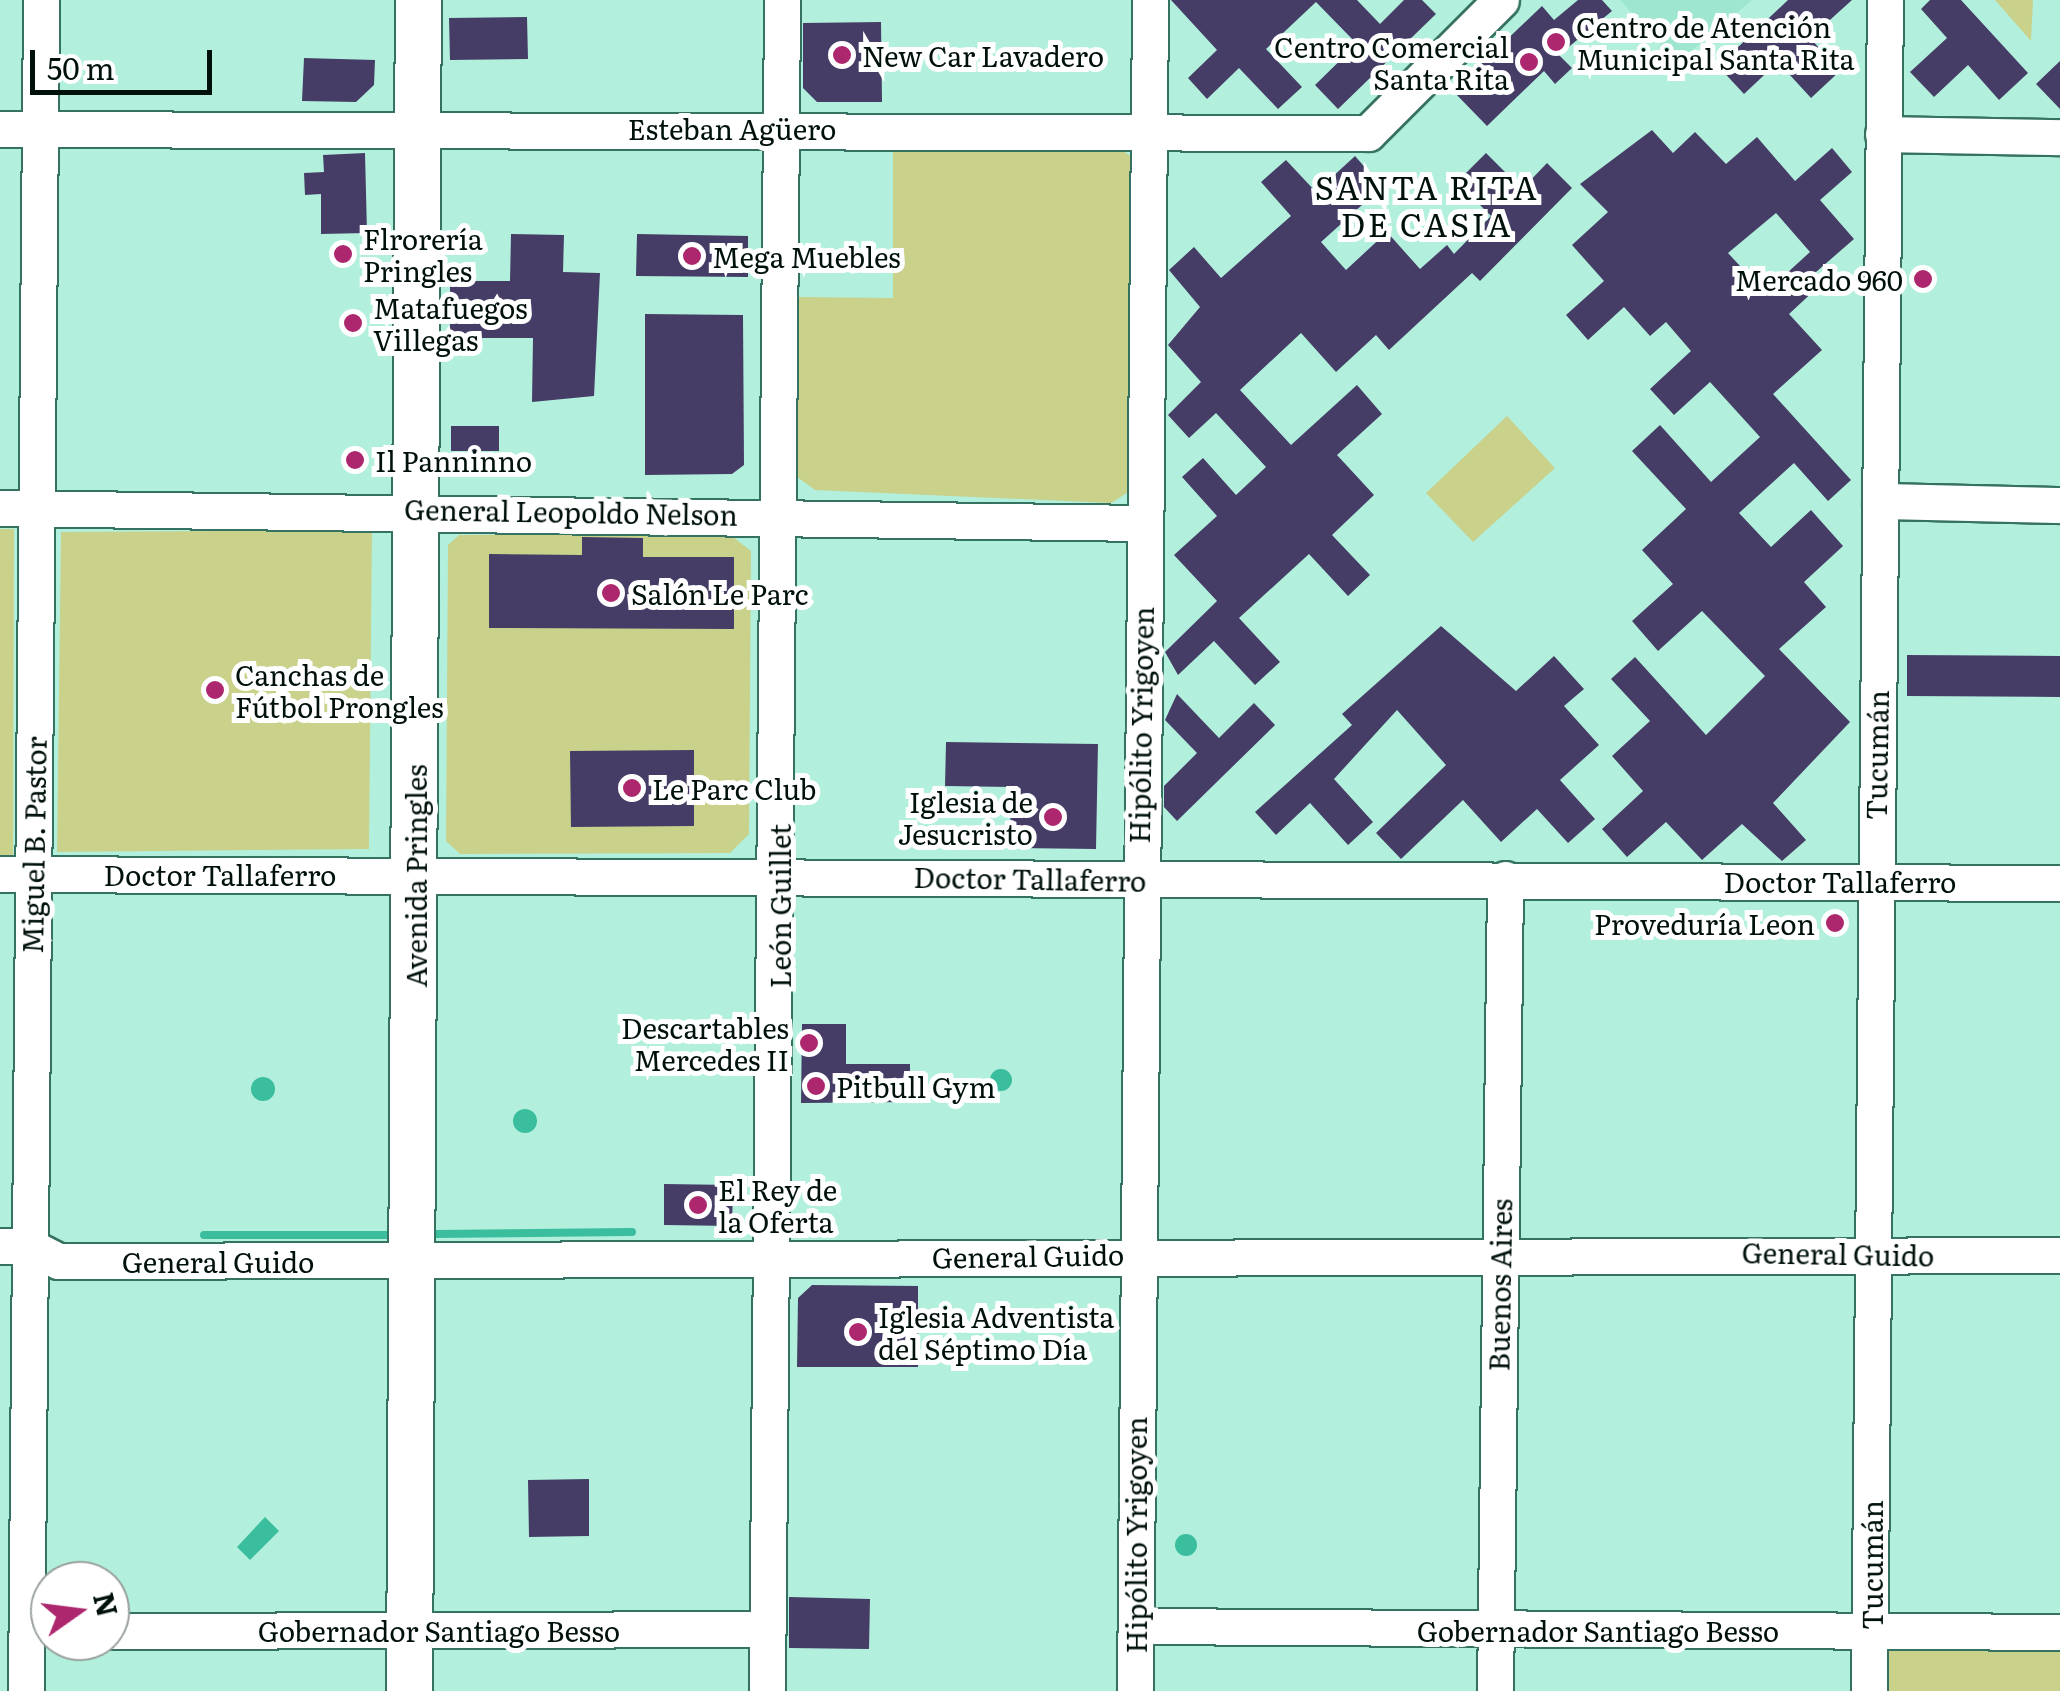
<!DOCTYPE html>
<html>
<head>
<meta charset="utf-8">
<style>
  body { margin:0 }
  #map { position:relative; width:2060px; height:1691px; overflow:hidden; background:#b2f0dd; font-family:Literata,serif }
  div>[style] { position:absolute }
  .built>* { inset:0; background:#9ee6d0 }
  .green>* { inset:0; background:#c9d18b }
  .water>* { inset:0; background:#3bbe9e }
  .round { border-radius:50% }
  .stream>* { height:8px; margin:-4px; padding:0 4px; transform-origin:4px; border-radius:4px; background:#3bbe9e }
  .building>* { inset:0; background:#463d66 }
  .roads { filter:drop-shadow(2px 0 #367261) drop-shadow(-2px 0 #367261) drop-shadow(0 2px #367261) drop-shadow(0 -2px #367261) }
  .minor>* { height:35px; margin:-17.5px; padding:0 17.5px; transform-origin:17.5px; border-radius:17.5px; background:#fff }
  .major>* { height:45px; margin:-22.5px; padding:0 22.5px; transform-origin:22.5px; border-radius:22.5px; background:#fff }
  .dots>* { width:28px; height:28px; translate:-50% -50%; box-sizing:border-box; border:5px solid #fff; border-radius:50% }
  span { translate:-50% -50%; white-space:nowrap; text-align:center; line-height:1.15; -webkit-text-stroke:10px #fff; paint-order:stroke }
  .poi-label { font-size:28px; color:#00110b }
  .left { translate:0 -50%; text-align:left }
  .right { translate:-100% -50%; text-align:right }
  .street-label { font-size:28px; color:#00110b }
  .quarter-label { font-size:32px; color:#00110b; letter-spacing:2.5px }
  .north { position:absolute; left:30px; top:1561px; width:100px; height:100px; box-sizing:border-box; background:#fff; border:2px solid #99a09d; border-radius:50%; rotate:76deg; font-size:28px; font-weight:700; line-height:40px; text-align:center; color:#00110b }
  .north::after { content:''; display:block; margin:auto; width:35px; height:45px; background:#ad276e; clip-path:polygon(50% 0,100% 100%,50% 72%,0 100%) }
  .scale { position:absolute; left:30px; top:50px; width:182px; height:45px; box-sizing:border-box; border:5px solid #00110b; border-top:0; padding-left:12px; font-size:30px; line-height:35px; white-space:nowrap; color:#00110b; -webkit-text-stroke:8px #fff; paint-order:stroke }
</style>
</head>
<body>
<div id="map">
  <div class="built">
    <i style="clip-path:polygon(1620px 0,1752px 0,1677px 63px)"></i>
  </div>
  <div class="green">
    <i style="clip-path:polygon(1995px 0,2033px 0,2031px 41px)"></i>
    <i style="clip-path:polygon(893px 148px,1122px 150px,1134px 159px,1133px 489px,1111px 503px,815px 490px,797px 477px,799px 297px,893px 298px)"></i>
    <i style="clip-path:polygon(1507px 416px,1555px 468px,1473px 542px,1426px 493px)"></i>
    <i style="clip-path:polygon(0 529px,14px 529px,13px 862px,0 862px)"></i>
    <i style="clip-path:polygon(372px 530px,369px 849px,57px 852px,61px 532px)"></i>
    <i style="clip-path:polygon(729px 534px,751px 551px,749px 834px,730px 853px,460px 854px,446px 841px,448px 545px,459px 535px)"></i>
    <i style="clip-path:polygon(2060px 1641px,2060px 1691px,1885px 1691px,1886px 1642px)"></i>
  </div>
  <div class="water">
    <i class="round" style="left:990px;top:1069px;width:22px;height:22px"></i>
    <i class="round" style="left:251px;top:1077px;width:24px;height:24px"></i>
    <i class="round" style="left:513px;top:1109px;width:24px;height:24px"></i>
    <i style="clip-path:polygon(265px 1517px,279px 1531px,250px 1560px,237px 1547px)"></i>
    <i class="round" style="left:1175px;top:1534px;width:22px;height:22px"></i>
  </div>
  <div class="stream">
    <i style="left:435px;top:1234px;width:197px;rotate:-0.6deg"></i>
    <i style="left:204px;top:1235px;width:187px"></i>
  </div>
  <div class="building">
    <i style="clip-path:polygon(1171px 0,1357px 0,1380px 24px,1404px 0,1422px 0,1436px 14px,1338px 109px,1315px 85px,1357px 44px,1316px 2px,1266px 49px,1302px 87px,1278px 109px,1239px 68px,1207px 99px,1188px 78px,1217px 50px)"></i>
    <i style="clip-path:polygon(1578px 0,1602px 0,1612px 11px,1559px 55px,1572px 68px,1555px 84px,1544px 71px,1487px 126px,1453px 91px,1542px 6px,1554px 20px)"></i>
    <i style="clip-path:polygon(1788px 0,1852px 0,1810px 38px,1840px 71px,1811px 98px,1778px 62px,1744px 94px,1718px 66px)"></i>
    <i style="clip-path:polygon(1930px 0,1961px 0,2028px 73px,1999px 100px,1968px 65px,1934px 97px,1910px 72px,1947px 38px,1921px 9px)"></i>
    <i style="clip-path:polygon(527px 17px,528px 59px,450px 60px,449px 18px)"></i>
    <i style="clip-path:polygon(881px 22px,882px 102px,817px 102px,803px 88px,803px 23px)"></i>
    <i style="clip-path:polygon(304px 58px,375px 60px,374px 85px,356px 102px,302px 101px)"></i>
    <i style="clip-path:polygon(2060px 61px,2060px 109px,2036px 84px)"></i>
    <i style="clip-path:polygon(evenodd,1652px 130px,1673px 153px,1695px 132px,1726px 164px,1757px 137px,1795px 181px,1832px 148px,1852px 172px,1820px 200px,1854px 239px,1808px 279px,1817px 288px,1789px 314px,1822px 350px,1773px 394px,1851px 480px,1828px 501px,1794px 463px,1739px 513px,1771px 547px,1811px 510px,1843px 546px,1804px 582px,1826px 607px,1779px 649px,1850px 722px,1773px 803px,1806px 840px,1782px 861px,1742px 824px,1702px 860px,1666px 822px,1627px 857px,1602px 829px,1643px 791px,1612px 756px,1650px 721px,1611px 679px,1635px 657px,1706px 735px,1765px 676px,1702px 611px,1658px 651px,1632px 621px,1673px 584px,1642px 550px,1686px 509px,1632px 451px,1660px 425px,1711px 482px,1760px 437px,1710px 382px,1674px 415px,1650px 389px,1691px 351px,1666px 322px,1650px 336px,1624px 307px,1588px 340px,1566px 315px,1604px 281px,1572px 245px,1608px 212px,1580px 184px,1652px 130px,1776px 213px,1810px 252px,1765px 293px,1728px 253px,1776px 213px)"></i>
    <i style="clip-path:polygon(365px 153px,367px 233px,321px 234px,321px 194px,305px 195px,304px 173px,324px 172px,323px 155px)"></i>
    <i style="clip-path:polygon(1486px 153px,1522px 189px,1547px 163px,1572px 188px,1480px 281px,1472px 273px,1389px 350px,1376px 335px,1336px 372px,1301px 333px,1240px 390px,1291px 445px,1357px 385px,1382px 414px,1337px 455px,1374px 495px,1332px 535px,1370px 575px,1348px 596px,1309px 554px,1239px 618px,1280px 662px,1255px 685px,1214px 641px,1178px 675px,1165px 652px,1217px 601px,1174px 555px,1217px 516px,1182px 477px,1203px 458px,1236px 495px,1266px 467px,1216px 413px,1189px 438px,1168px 415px,1201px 382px,1168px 345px,1200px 307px,1169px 270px,1194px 247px,1221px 278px,1291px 216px,1261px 182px,1286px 160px,1316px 192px,1355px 156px,1382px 187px,1321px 242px,1346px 270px,1387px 232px,1420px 269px,1447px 245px,1454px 254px,1491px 216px,1457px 182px)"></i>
    <i style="clip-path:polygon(511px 234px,564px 235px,563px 272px,600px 273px,594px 396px,532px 402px,533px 338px,450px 338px,450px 281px,510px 281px)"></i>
    <i style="clip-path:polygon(637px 234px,748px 236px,748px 277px,636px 276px)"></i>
    <i style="clip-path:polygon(645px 314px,743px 315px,744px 465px,732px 474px,645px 475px)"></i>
    <i style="clip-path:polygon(451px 426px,499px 426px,499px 451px,451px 451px)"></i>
    <i style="clip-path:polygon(582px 537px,643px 538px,643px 557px,734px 557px,734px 629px,489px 628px,489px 554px,582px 555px)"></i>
    <i style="clip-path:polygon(1441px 626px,1516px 691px,1554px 656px,1584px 689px,1564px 706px,1599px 745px,1560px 780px,1595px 819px,1568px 843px,1537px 809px,1501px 842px,1463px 800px,1401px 859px,1376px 833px,1446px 765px,1397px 710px,1334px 779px,1373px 822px,1348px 845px,1310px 803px,1276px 835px,1255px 812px,1352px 725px,1342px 714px)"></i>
    <i style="clip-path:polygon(1907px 655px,2060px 656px,2060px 697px,1907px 696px)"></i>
    <i style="clip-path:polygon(1177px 694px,1219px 738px,1254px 703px,1275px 725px,1177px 821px,1164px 807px,1164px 786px,1197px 753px,1165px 720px)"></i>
    <i style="clip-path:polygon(946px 742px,1098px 744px,1096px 849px,1010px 848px,1011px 787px,945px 786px)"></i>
    <i style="clip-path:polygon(694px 750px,694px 826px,571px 827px,570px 751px)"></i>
    <i style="clip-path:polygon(802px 1024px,846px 1024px,846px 1064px,910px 1064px,910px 1102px,801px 1103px)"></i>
    <i style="clip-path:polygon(664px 1184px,733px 1185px,732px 1226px,664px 1225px)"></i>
    <i style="clip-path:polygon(812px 1285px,918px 1286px,918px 1367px,797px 1367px,798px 1298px)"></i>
    <i style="clip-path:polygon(589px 1479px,589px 1536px,529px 1537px,528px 1480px)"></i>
    <i style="clip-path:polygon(789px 1597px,870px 1599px,869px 1649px,789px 1648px)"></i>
  </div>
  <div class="roads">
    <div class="minor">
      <i style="left:0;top:129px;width:1368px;rotate:0.17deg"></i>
      <i style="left:1368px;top:133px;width:188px;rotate:-45deg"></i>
      <i style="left:1883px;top:134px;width:177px;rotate:1deg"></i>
      <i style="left:1880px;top:501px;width:180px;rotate:1.3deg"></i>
      <i style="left:0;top:508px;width:1143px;rotate:0.75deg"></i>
      <i style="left:0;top:874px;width:2060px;rotate:0.25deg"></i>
      <i style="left:0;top:1246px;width:29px"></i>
      <i style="left:29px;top:1246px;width:33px;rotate:27deg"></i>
      <i style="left:58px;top:1261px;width:2002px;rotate:-0.17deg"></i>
      <i style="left:1136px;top:1626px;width:924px;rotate:0.37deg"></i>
      <i style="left:110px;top:1631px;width:657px;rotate:-0.17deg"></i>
      <i style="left:26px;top:1691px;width:1691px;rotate:-89.49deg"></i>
      <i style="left:767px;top:1691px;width:1691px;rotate:-89.49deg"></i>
      <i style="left:1135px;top:1691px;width:1691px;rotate:-89.49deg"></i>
      <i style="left:1495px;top:1691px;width:812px;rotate:-89.29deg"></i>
      <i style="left:1869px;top:1691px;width:1691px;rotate:-89.46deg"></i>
    </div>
    <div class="major">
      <i style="left:409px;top:1691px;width:1691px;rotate:-89.7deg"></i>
    </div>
  </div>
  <div class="dots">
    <i style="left:1556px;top:42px;background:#ad276e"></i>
    <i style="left:842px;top:55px;background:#ad276e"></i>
    <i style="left:1529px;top:62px;background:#ad276e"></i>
    <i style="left:343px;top:254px;background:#ad276e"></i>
    <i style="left:692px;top:256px;background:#ad276e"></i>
    <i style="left:1923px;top:279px;background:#ad276e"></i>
    <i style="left:353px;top:323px;background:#ad276e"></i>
    <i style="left:355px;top:460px;background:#ad276e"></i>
    <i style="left:611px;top:593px;background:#ad276e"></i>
    <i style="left:215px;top:690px;background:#ad276e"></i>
    <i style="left:632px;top:788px;background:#ad276e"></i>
    <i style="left:1053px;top:817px;background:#ad276e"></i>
    <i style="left:1835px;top:923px;background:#ad276e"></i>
    <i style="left:809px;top:1043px;background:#ad276e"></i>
    <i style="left:816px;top:1086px;background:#ad276e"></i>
    <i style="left:698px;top:1205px;background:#ad276e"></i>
    <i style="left:858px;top:1332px;background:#ad276e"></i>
  </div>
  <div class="poi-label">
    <span class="left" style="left:1576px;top:42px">Centro de Atención<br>Municipal Santa Rita</span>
    <span class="right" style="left:1509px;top:62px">Centro Comercial<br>Santa Rita</span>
    <span class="left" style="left:862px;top:55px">New Car Lavadero</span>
    <span class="left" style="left:363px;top:254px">Flrorería<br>Pringles</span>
    <span class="left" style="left:712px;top:256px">Mega Muebles</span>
    <span class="right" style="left:1903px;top:279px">Mercado 960</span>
    <span class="left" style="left:373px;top:323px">Matafuegos<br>Villegas</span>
    <span class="left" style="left:375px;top:460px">Il Panninno</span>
    <span class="left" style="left:631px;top:593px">Salón Le Parc</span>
    <span class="left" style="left:235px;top:690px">Canchas de<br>Fútbol Prongles</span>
    <span class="left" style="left:652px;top:788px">Le Parc Club</span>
    <span class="right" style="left:1033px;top:817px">Iglesia de<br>Jesucristo</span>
    <span class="right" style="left:1815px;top:923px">Proveduría Leon</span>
    <span class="right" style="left:789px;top:1043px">Descartables<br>Mercedes II</span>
    <span class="left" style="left:836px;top:1086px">Pitbull Gym</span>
    <span class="left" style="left:718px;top:1205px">El Rey de<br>la Oferta</span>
    <span class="left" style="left:878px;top:1332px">Iglesia Adventista<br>del Séptimo Día</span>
  </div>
  <div class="street-label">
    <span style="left:732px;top:128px">Esteban Agüero</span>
    <span style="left:571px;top:511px;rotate:1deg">General Leopoldo Nelson</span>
    <span style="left:1140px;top:725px;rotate:-89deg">Hipólito Yrigoyen</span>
    <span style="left:1876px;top:755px;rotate:-89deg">Tucumán</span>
    <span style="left:33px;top:845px;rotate:-89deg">Miguel B. Pastor</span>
    <span style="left:220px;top:874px">Doctor Tallaferro</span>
    <span style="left:415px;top:876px;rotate:-90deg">Avenida Pringles</span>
    <span style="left:1030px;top:878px;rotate:1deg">Doctor Tallaferro</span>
    <span style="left:1840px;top:881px">Doctor Tallaferro</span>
    <span style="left:779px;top:906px;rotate:-90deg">León Guillet</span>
    <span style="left:1838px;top:1253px;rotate:1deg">General Guido</span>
    <span style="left:1028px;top:1255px;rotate:-1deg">General Guido</span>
    <span style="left:218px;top:1261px">General Guido</span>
    <span style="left:1499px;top:1285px;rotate:-89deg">Buenos Aires</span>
    <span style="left:1135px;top:1535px;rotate:-90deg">Hipólito Yrigoyen</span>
    <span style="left:1871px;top:1565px;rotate:-90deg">Tucumán</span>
    <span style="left:439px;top:1630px">Gobernador Santiago Besso</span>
    <span style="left:1598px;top:1630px">Gobernador Santiago Besso</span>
  </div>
  <div class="quarter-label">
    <span style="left:1427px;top:205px">SANTA RITA<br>DE CASIA</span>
  </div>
  <div class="north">N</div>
  <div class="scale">50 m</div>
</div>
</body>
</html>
